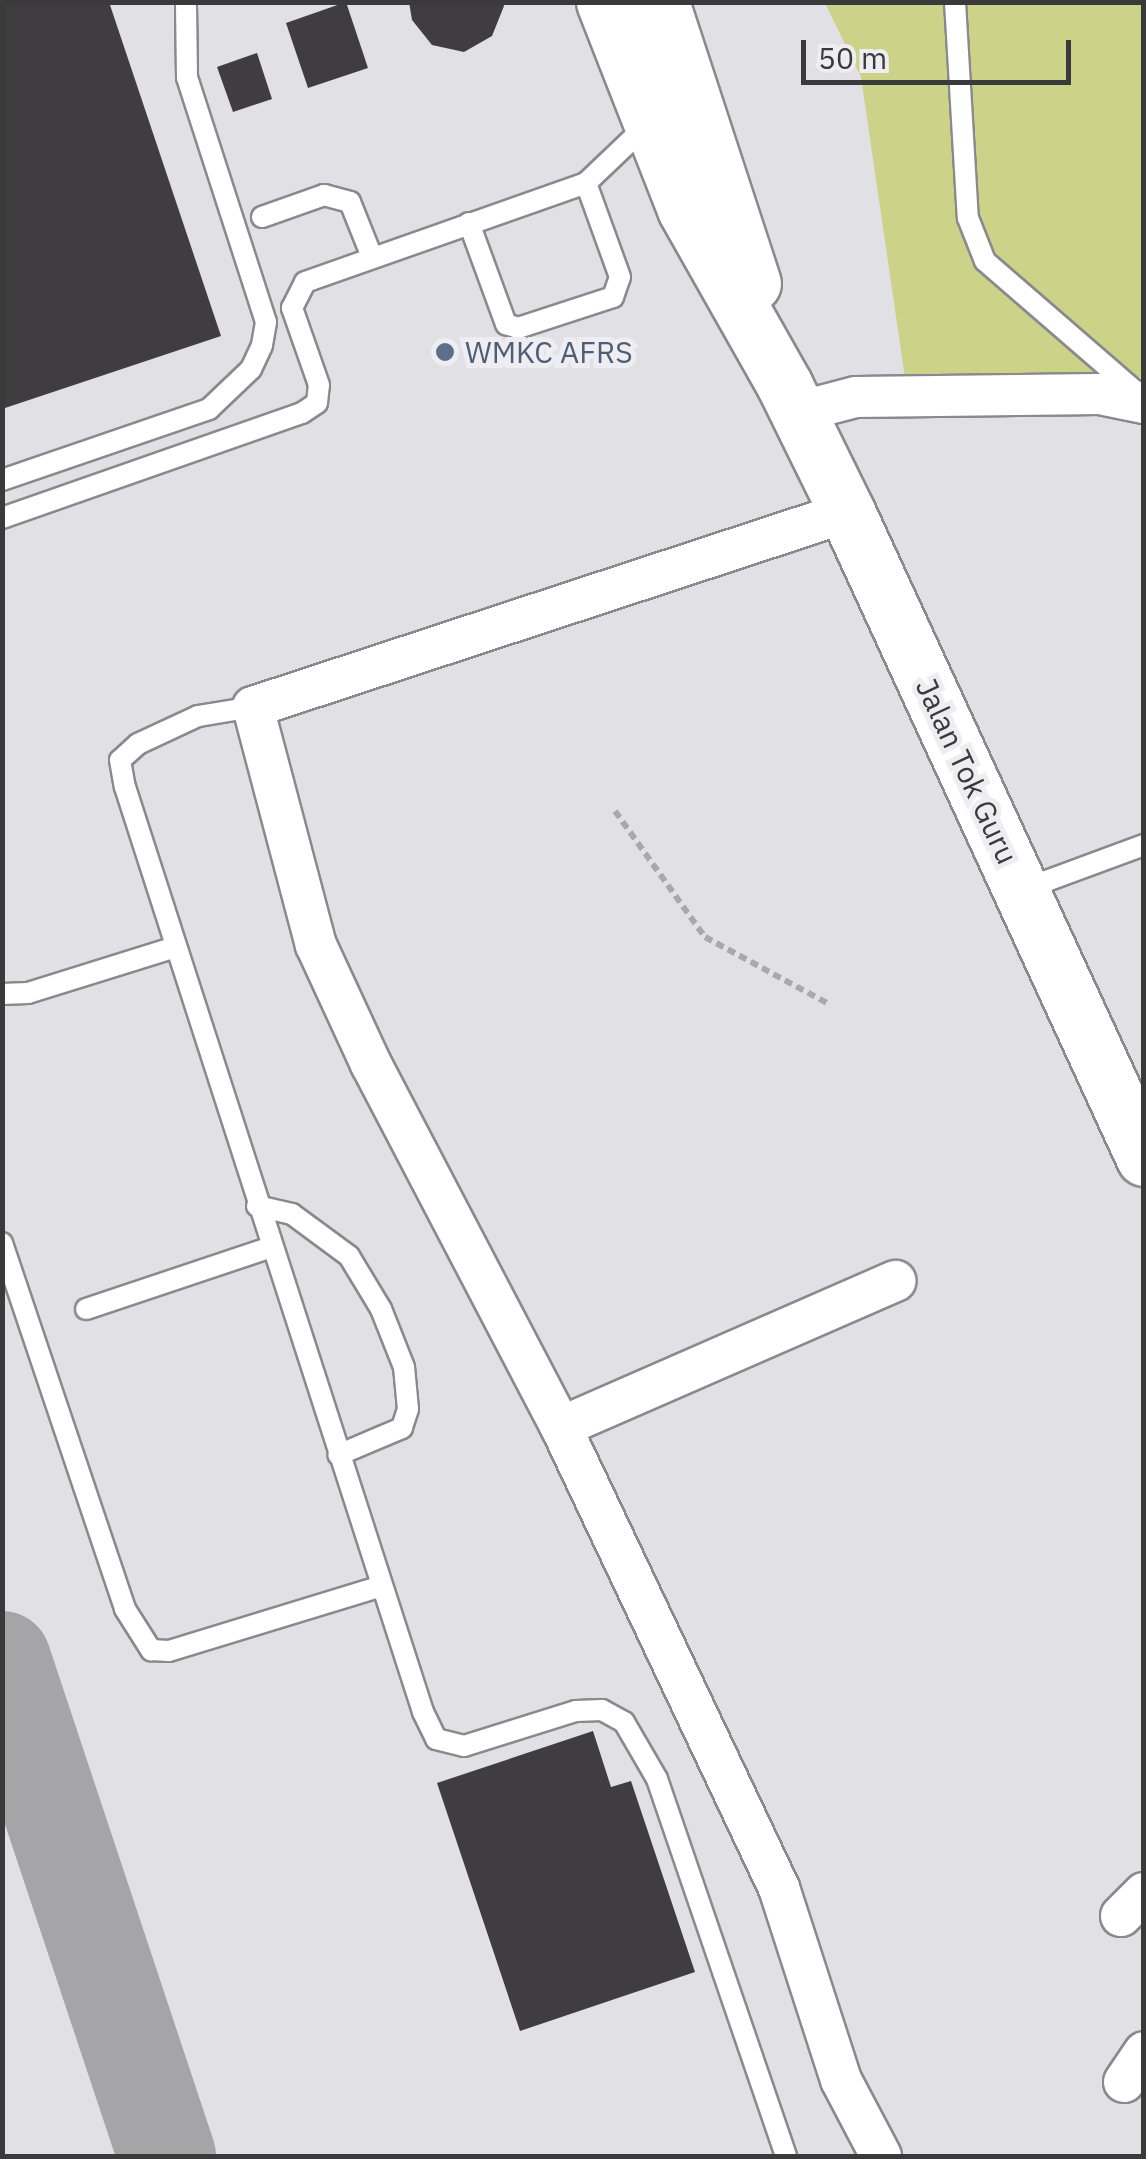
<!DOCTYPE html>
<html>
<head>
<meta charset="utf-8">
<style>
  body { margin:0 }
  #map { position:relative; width:1146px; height:2159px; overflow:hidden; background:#e1e1e5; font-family:"IBM Plex Sans",sans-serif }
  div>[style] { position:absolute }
  .green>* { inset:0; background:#ccd287 }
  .taxiway>* { height:98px; margin:-49px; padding:0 49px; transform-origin:49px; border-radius:49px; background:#a5a5a8 }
  .building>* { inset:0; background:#3f3d40 }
  .path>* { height:6px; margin-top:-3px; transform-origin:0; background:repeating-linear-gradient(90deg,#a9a9ac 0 8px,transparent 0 13px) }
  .roads { filter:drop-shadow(2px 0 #8a8a8d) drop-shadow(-2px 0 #8a8a8d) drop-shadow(0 2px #8a8a8d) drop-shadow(0 -2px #8a8a8d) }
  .lane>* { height:20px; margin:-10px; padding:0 10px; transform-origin:10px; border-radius:10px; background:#fff }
  .street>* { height:40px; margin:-20px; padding:0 20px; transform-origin:20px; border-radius:20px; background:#fff }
  .secondary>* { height:55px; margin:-27.5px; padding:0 27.5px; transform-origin:27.5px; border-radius:27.5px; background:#fff }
  .dots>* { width:28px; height:28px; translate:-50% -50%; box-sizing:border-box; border:5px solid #eeeef2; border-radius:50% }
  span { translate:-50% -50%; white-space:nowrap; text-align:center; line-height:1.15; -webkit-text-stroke:10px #eeeef2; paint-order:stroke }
  .service-label { font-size:30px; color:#4e5e75 }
  .left { translate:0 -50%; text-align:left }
  .street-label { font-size:30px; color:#3a3a3b }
  .frame { position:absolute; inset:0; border:5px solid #3a3a3b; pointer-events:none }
  .scale { position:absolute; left:801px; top:40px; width:270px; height:45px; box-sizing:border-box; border:5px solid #3a3a3b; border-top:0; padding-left:12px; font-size:30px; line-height:35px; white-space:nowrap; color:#3a3a3b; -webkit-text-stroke:8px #eeeef2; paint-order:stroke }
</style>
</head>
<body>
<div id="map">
  <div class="green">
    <i style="clip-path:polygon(825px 3px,1143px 3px,1143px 377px,905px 378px,861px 77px)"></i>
  </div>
  <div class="taxiway">
    <i style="left:2px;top:1660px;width:523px;rotate:71.6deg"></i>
  </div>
  <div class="building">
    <i style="clip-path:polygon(2px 2px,109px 2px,221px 336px,2px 409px)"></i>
    <i style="clip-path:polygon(346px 2px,368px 68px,308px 88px,286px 23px)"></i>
    <i style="clip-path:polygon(409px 2px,503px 2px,504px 6px,492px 36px,464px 52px,432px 45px,412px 20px)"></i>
    <i style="clip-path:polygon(257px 53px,272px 99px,233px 112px,217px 67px)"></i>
    <i style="clip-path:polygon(593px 1731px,611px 1787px,631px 1781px,695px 1972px,520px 2031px,437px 1783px)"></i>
  </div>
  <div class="path">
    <i style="left:615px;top:811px;width:155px;rotate:54.5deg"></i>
    <i style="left:705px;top:937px;width:139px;rotate:28.4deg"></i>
  </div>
  <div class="roads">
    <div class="lane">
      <i style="left:955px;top:2px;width:216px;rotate:86.6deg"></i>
      <i style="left:968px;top:218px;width:46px;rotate:68.4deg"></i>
      <i style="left:985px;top:261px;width:208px;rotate:40.9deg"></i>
      <i style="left:262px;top:217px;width:66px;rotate:-19.5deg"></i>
      <i style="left:324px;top:195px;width:27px;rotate:15deg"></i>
      <i style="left:350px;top:202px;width:59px;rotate:68.2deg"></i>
      <i style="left:469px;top:223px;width:108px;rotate:69.9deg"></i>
      <i style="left:506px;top:324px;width:13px;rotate:18deg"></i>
      <i style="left:518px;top:328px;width:100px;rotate:-18.1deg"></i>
      <i style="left:613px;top:297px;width:21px;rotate:-71deg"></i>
      <i style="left:620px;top:277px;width:100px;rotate:-109.9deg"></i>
      <i style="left:2px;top:480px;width:219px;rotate:-18.9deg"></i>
      <i style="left:209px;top:409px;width:58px;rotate:-43.6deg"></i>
      <i style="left:251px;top:369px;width:26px;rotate:-65deg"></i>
      <i style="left:262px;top:345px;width:23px;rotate:-80deg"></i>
      <i style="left:266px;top:322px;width:257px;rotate:-107.9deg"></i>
      <i style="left:187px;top:77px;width:75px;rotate:-90.8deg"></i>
      <i style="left:2px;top:518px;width:318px;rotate:-19.3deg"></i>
      <i style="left:302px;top:413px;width:18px;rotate:-34deg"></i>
      <i style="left:317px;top:403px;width:18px;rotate:-84deg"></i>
      <i style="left:319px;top:385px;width:82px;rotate:-109.3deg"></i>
      <i style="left:292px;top:308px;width:29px;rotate:-63deg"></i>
      <i style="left:305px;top:282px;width:298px;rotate:-19.4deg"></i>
      <i style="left:586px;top:183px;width:87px;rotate:-43.6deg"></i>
      <i style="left:253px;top:707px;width:56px;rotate:170.7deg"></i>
      <i style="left:198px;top:716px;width:66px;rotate:155deg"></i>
      <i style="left:138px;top:744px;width:24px;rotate:138deg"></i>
      <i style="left:120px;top:760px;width:27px;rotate:80deg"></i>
      <i style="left:125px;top:787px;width:972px;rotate:72.14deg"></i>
      <i style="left:423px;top:1712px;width:30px;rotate:64deg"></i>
      <i style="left:436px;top:1739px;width:29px;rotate:14deg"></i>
      <i style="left:464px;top:1746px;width:117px;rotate:-17.4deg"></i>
      <i style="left:576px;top:1711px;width:26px;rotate:-2deg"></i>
      <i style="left:602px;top:1710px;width:25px;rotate:29deg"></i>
      <i style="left:624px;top:1722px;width:66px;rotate:59.9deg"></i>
      <i style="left:657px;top:1779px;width:398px;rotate:71.1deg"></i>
      <i style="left:1025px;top:889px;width:127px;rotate:-20.3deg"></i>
      <i style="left:2px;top:994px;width:26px;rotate:-2deg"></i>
      <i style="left:28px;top:993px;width:155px;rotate:-17.3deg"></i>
      <i style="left:257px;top:1206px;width:36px;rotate:13deg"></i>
      <i style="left:292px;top:1214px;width:71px;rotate:36.4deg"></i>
      <i style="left:349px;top:1256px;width:62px;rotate:58.9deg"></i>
      <i style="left:381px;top:1309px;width:62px;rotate:68.4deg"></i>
      <i style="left:404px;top:1367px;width:42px;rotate:84.6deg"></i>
      <i style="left:408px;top:1409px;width:20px;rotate:108deg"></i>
      <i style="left:402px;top:1428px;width:69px;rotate:157.1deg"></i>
      <i style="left:2px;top:1243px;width:386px;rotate:71.4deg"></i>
      <i style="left:125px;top:1609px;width:49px;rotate:57.6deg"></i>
      <i style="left:151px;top:1650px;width:18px;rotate:3deg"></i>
      <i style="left:169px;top:1651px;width:222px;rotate:-17deg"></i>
      <i style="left:86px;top:1309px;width:195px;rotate:-18.5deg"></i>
    </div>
    <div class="street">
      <i style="left:798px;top:412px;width:60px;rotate:-14.5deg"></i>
      <i style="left:856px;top:397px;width:243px;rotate:-0.7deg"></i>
      <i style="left:1099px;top:394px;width:46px;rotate:11.3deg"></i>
      <i style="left:847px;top:512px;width:625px;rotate:161.83deg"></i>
      <i style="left:253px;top:707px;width:246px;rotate:75.2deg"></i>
      <i style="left:316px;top:945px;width:131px;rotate:65.2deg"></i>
      <i style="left:371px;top:1064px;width:410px;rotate:62.4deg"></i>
      <i style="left:561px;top:1427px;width:510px;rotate:64.69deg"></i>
      <i style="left:779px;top:1888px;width:202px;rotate:72.1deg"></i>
      <i style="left:841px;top:2080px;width:86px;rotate:62.2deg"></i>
      <i style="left:561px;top:1427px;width:365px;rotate:-23.6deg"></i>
      <i style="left:1121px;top:1916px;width:33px;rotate:-45deg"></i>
      <i style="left:1124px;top:2082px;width:36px;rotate:-56deg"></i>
    </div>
    <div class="secondary">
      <i style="left:604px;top:2px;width:222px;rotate:68.6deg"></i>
      <i style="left:685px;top:209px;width:203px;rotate:60.5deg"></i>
      <i style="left:785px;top:386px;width:140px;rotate:63.8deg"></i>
      <i style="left:847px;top:512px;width:711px;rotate:65.31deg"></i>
      <i style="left:661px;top:2px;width:296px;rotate:71.9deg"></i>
    </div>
  </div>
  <div class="dots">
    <i style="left:445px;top:352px;background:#5c6f8a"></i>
  </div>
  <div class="service-label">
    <span class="left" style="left:465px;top:352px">WMKC AFRS</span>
  </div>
  <div class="street-label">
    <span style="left:967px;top:771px;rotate:65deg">Jalan Tok Guru</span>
  </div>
  <div class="frame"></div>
  <div class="scale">50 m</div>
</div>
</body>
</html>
